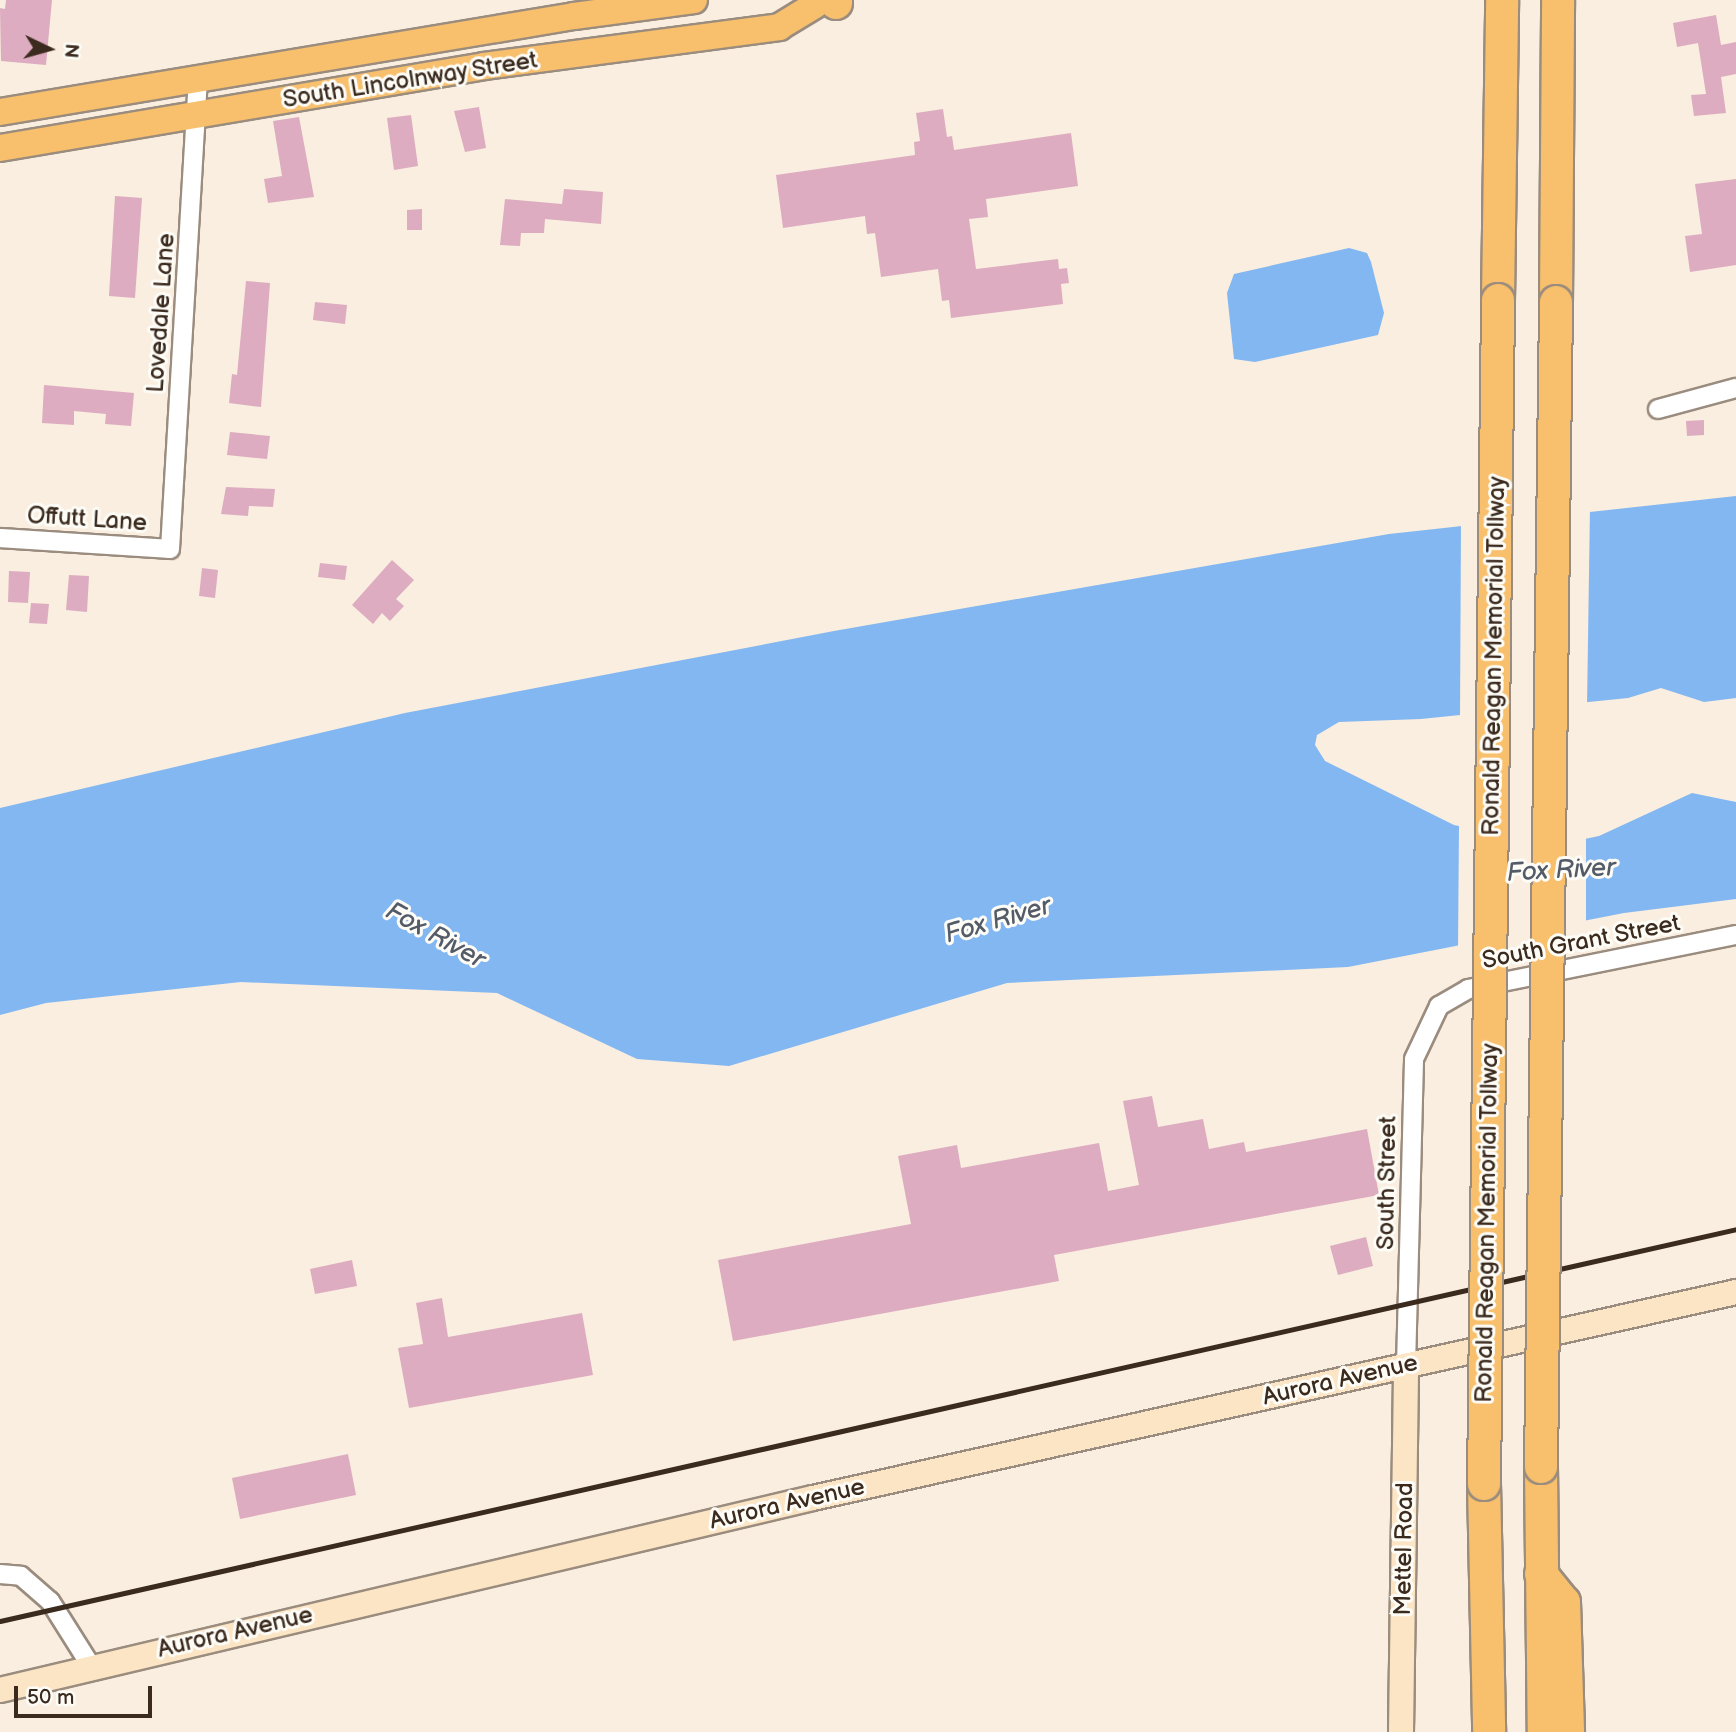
<!DOCTYPE html>
<html>
<head>
<meta charset="utf-8">
<style>
  body { margin:0 }
  #map { position:relative; width:1736px; height:1732px; overflow:hidden; background:#f9eedf; font-family:"Balsamiq Sans",sans-serif }
  div>[style] { position:absolute }
  .water>* { inset:0; background:#83b7f1 }
  .pier>* { inset:0; background:#f9eedf }
  .building>* { inset:0; background:#ddacc0 }
  .roads { filter:drop-shadow(2px 0 #9a8c7e) drop-shadow(-2px 0 #9a8c7e) drop-shadow(0 2px #9a8c7e) drop-shadow(0 -2px #9a8c7e) }
  .street>* { height:18px; margin:-9px; padding:0 9px; transform-origin:9px; border-radius:9px; background:#fff }
  .secondary>* { height:24px; margin:-12px; padding:0 12px; transform-origin:12px; border-radius:12px; background:#fce5c4 }
  .primary>* { height:26px; margin:-13px; padding:0 13px; transform-origin:13px; border-radius:13px; background:#f8bf6c }
  .highway>* { height:32px; margin:-16px; padding:0 16px; transform-origin:16px; border-radius:16px; background:#f8bf6c }
  .rail>* { height:5px; margin:-2.5px; padding:0 2.5px; transform-origin:2.5px; border-radius:2.5px; background:#3b2a1e }
  .bridges { filter:drop-shadow(2px 0 #9a8c7e) drop-shadow(-2px 0 #9a8c7e) drop-shadow(0 2px #9a8c7e) drop-shadow(0 -2px #9a8c7e) }
  .highway-bridge>* { height:32px; margin:-16px; padding:0 16px; transform-origin:16px; border-radius:16px; background:#f8bf6c }
  span { translate:-50% -50%; white-space:nowrap; text-align:center; line-height:1.15; -webkit-text-stroke:6px #fdfcf7; paint-order:stroke }
  .street-label { font-size:24px; color:#3b2a1e }
  .water-label { font-size:26px; color:#545b68; font-style:italic }
  .north { position:absolute; left:14px; top:14px; width:70px; height:70px; -webkit-text-stroke:5px #fdfcf7; paint-order:stroke; rotate:95deg; font-size:19px; font-weight:700; line-height:28px; text-align:center; color:#3b2a1e }
  .north::after { content:''; display:block; margin:auto; width:24px; height:32px; background:#3b2a1e; clip-path:polygon(50% 0,100% 100%,50% 72%,0 100%) }
  .scale { position:absolute; left:14px; top:1686px; width:138px; height:32px; box-sizing:border-box; border:4px solid #3b2a1e; border-top:0; padding-left:9px; font-size:21px; line-height:24px; white-space:nowrap; color:#3b2a1e; -webkit-text-stroke:5px #fdfcf7; paint-order:stroke }
</style>
</head>
<body>
<div id="map">
  <div class="water">
    <i style="clip-path:polygon(1349px 248px,1367px 253px,1371px 262px,1384px 313px,1378px 335px,1255px 362px,1234px 359px,1227px 293px,1234px 274px)"></i>
    <i style="clip-path:polygon(1736px 496px,1736px 698px,1704px 702px,1661px 688px,1628px 698px,1421px 719px,1339px 722px,1317px 735px,1315px 745px,1325px 761px,1454px 825px,1478px 830px,1575px 841px,1599px 836px,1692px 793px,1736px 802px,1736px 899px,1624px 913px,1348px 967px,1007px 983px,729px 1066px,637px 1059px,497px 993px,241px 982px,46px 1003px,0 1015px,0 808px,405px 713px,834px 631px,1389px 534px)"></i>
  </div>
  <div class="pier">
    <i style="clip-path:polygon(1590px 507px,1587px 706px,1460px 718px,1461px 522px)"></i>
    <i style="clip-path:polygon(1459px 823px,1510px 833px,1586px 835px,1586px 924px,1458px 949px)"></i>
  </div>
  <div class="building">
    <i style="clip-path:polygon(6px 0,52px 0,46px 65px,1px 61px,0 8px,5px 9px)"></i>
    <i style="clip-path:polygon(1716px 15px,1721px 45px,1736px 42px,1736px 74px,1721px 77px,1726px 113px,1694px 116px,1691px 95px,1706px 94px,1698px 43px,1677px 47px,1673px 23px)"></i>
    <i style="clip-path:polygon(479px 107px,486px 148px,465px 152px,454px 111px)"></i>
    <i style="clip-path:polygon(943px 109px,947px 137px,952px 136px,954px 150px,1071px 133px,1078px 186px,986px 199px,988px 217px,969px 219px,976px 269px,1058px 259px,1059px 269px,1067px 268px,1069px 283px,1061px 284px,1063px 304px,951px 318px,949px 300px,942px 301px,938px 269px,881px 277px,875px 233px,867px 234px,865px 216px,783px 228px,776px 175px,915px 155px,914px 142px,920px 141px,916px 113px)"></i>
    <i style="clip-path:polygon(411px 115px,418px 166px,394px 170px,387px 118px)"></i>
    <i style="clip-path:polygon(299px 117px,314px 197px,268px 203px,264px 179px,282px 176px,273px 121px)"></i>
    <i style="clip-path:polygon(1736px 179px,1736px 265px,1690px 272px,1685px 236px,1702px 234px,1695px 184px)"></i>
    <i style="clip-path:polygon(564px 189px,603px 192px,601px 224px,545px 219px,544px 233px,521px 233px,520px 246px,500px 245px,505px 199px,562px 204px)"></i>
    <i style="clip-path:polygon(115px 196px,142px 198px,135px 298px,109px 296px)"></i>
    <i style="clip-path:polygon(422px 209px,422px 230px,407px 230px,407px 210px)"></i>
    <i style="clip-path:polygon(246px 281px,270px 283px,261px 407px,229px 403px,232px 374px,237px 375px)"></i>
    <i style="clip-path:polygon(315px 302px,347px 305px,345px 324px,313px 320px)"></i>
    <i style="clip-path:polygon(44px 385px,134px 393px,131px 426px,105px 424px,106px 414px,74px 411px,74px 425px,42px 423px)"></i>
    <i style="clip-path:polygon(1704px 420px,1704px 435px,1687px 436px,1686px 421px)"></i>
    <i style="clip-path:polygon(230px 432px,270px 436px,267px 459px,227px 455px)"></i>
    <i style="clip-path:polygon(226px 487px,275px 489px,273px 507px,249px 506px,248px 516px,221px 514px)"></i>
    <i style="clip-path:polygon(392px 560px,414px 580px,396px 599px,404px 606px,390px 621px,382px 613px,373px 624px,352px 605px)"></i>
    <i style="clip-path:polygon(320px 563px,347px 566px,345px 580px,318px 577px)"></i>
    <i style="clip-path:polygon(202px 568px,218px 570px,215px 598px,199px 596px)"></i>
    <i style="clip-path:polygon(9px 571px,30px 572px,28px 603px,8px 602px)"></i>
    <i style="clip-path:polygon(69px 575px,89px 576px,87px 612px,66px 610px)"></i>
    <i style="clip-path:polygon(31px 603px,49px 604px,47px 624px,29px 623px)"></i>
    <i style="clip-path:polygon(1152px 1096px,1158px 1127px,1203px 1119px,1209px 1149px,1244px 1142px,1246px 1152px,1367px 1129px,1379px 1195px,1054px 1255px,1059px 1281px,733px 1341px,718px 1260px,911px 1224px,898px 1156px,957px 1145px,961px 1168px,1099px 1143px,1108px 1191px,1139px 1185px,1123px 1101px)"></i>
    <i style="clip-path:polygon(1366px 1237px,1373px 1266px,1338px 1275px,1330px 1246px)"></i>
    <i style="clip-path:polygon(352px 1260px,357px 1286px,315px 1294px,310px 1269px)"></i>
    <i style="clip-path:polygon(442px 1298px,448px 1337px,582px 1313px,593px 1375px,409px 1408px,398px 1348px,423px 1344px,416px 1303px)"></i>
    <i style="clip-path:polygon(348px 1454px,356px 1495px,240px 1519px,232px 1478px)"></i>
  </div>
  <div class="roads">
    <div class="street">
      <i style="left:1658px;top:409px;width:81px;rotate:-15.1deg"></i>
      <i style="left:0;top:538px;width:170px;rotate:3.7deg"></i>
      <i style="left:170px;top:549px;width:471px;rotate:-86.6deg"></i>
      <i style="left:1406px;top:1366px;width:307px;rotate:-88.5deg"></i>
      <i style="left:1414px;top:1059px;width:59px;rotate:-64.7deg"></i>
      <i style="left:1439px;top:1006px;width:34px;rotate:-30deg"></i>
      <i style="left:1468px;top:989px;width:273px;rotate:-11.4deg"></i>
      <i style="left:0;top:1574px;width:21px;rotate:5deg"></i>
      <i style="left:21px;top:1576px;width:38px;rotate:41deg"></i>
      <i style="left:50px;top:1601px;width:77px;rotate:57.8deg"></i>
    </div>
    <div class="secondary">
      <i style="left:0;top:1690px;width:835px;rotate:-13.29deg"></i>
      <i style="left:813px;top:1498px;width:946px;rotate:-12.58deg"></i>
      <i style="left:1401px;top:1732px;width:366px;rotate:-89.2deg"></i>
    </div>
    <div class="primary">
      <i style="left:0;top:112px;width:582px;rotate:-9.49deg"></i>
      <i style="left:574px;top:16px;width:121px;rotate:-7.6deg"></i>
      <i style="left:0;top:148px;width:491px;rotate:-9.6deg"></i>
      <i style="left:484px;top:66px;width:298px;rotate:-7.5deg"></i>
      <i style="left:779px;top:27px;width:42px;rotate:-31.4deg"></i>
    </div>
    <div class="highway">
      <i style="left:836px;top:0;width:3px;rotate:90deg"></i>
      <i style="left:1498px;top:300px;width:300px;rotate:-89.2deg"></i>
      <i style="left:1556px;top:302px;width:302px;rotate:-89.6deg"></i>
      <i style="left:1541px;top:1467px;width:265px;rotate:89.4deg"></i>
      <i style="left:1484px;top:1484px;width:248px;rotate:88.8deg"></i>
      <i style="left:1541px;top:1574px;width:36px;rotate:51deg"></i>
      <i style="left:1564px;top:1602px;width:130px;rotate:88.2deg"></i>
    </div>
  </div>
  <div class="rail">
    <i style="left:0;top:1621px;width:1780px;rotate:-12.72deg"></i>
  </div>
  <div class="bridges">
    <div class="highway-bridge">
      <i style="left:1541px;top:1467px;width:1165px;rotate:-89.26deg"></i>
      <i style="left:1484px;top:1484px;width:1184px;rotate:-89.32deg"></i>
    </div>
  </div>
  <div class="street-label">
    <span style="left:410px;top:80px;rotate:-9deg">South Lincolnway Street</span>
    <span style="left:161px;top:313px;rotate:-86deg">Lovedale Lane</span>
    <span style="left:87px;top:519px;rotate:4deg">Offutt Lane</span>
    <span style="left:1494px;top:656px;rotate:-89deg">Ronald Reagan Memorial Tollway</span>
    <span style="left:1581px;top:942px;rotate:-11deg">South Grant Street</span>
    <span style="left:1387px;top:1183px;rotate:-89deg">South Street</span>
    <span style="left:1487px;top:1223px;rotate:-89deg">Ronald Reagan Memorial Tollway</span>
    <span style="left:1340px;top:1380px;rotate:-13deg">Aurora Avenue</span>
    <span style="left:787px;top:1504px;rotate:-13deg">Aurora Avenue</span>
    <span style="left:1404px;top:1549px;rotate:-89deg">Mettel Road</span>
    <span style="left:235px;top:1632px;rotate:-13deg">Aurora Avenue</span>
  </div>
  <div class="water-label">
    <span style="left:1561px;top:871px;rotate:-3deg">Fox River</span>
    <span style="left:998px;top:921px;rotate:-16deg">Fox River</span>
    <span style="left:435px;top:936px;rotate:29deg">Fox River</span>
  </div>
  <div class="north">N</div>
  <div class="scale">50 m</div>
</div>
</body>
</html>
